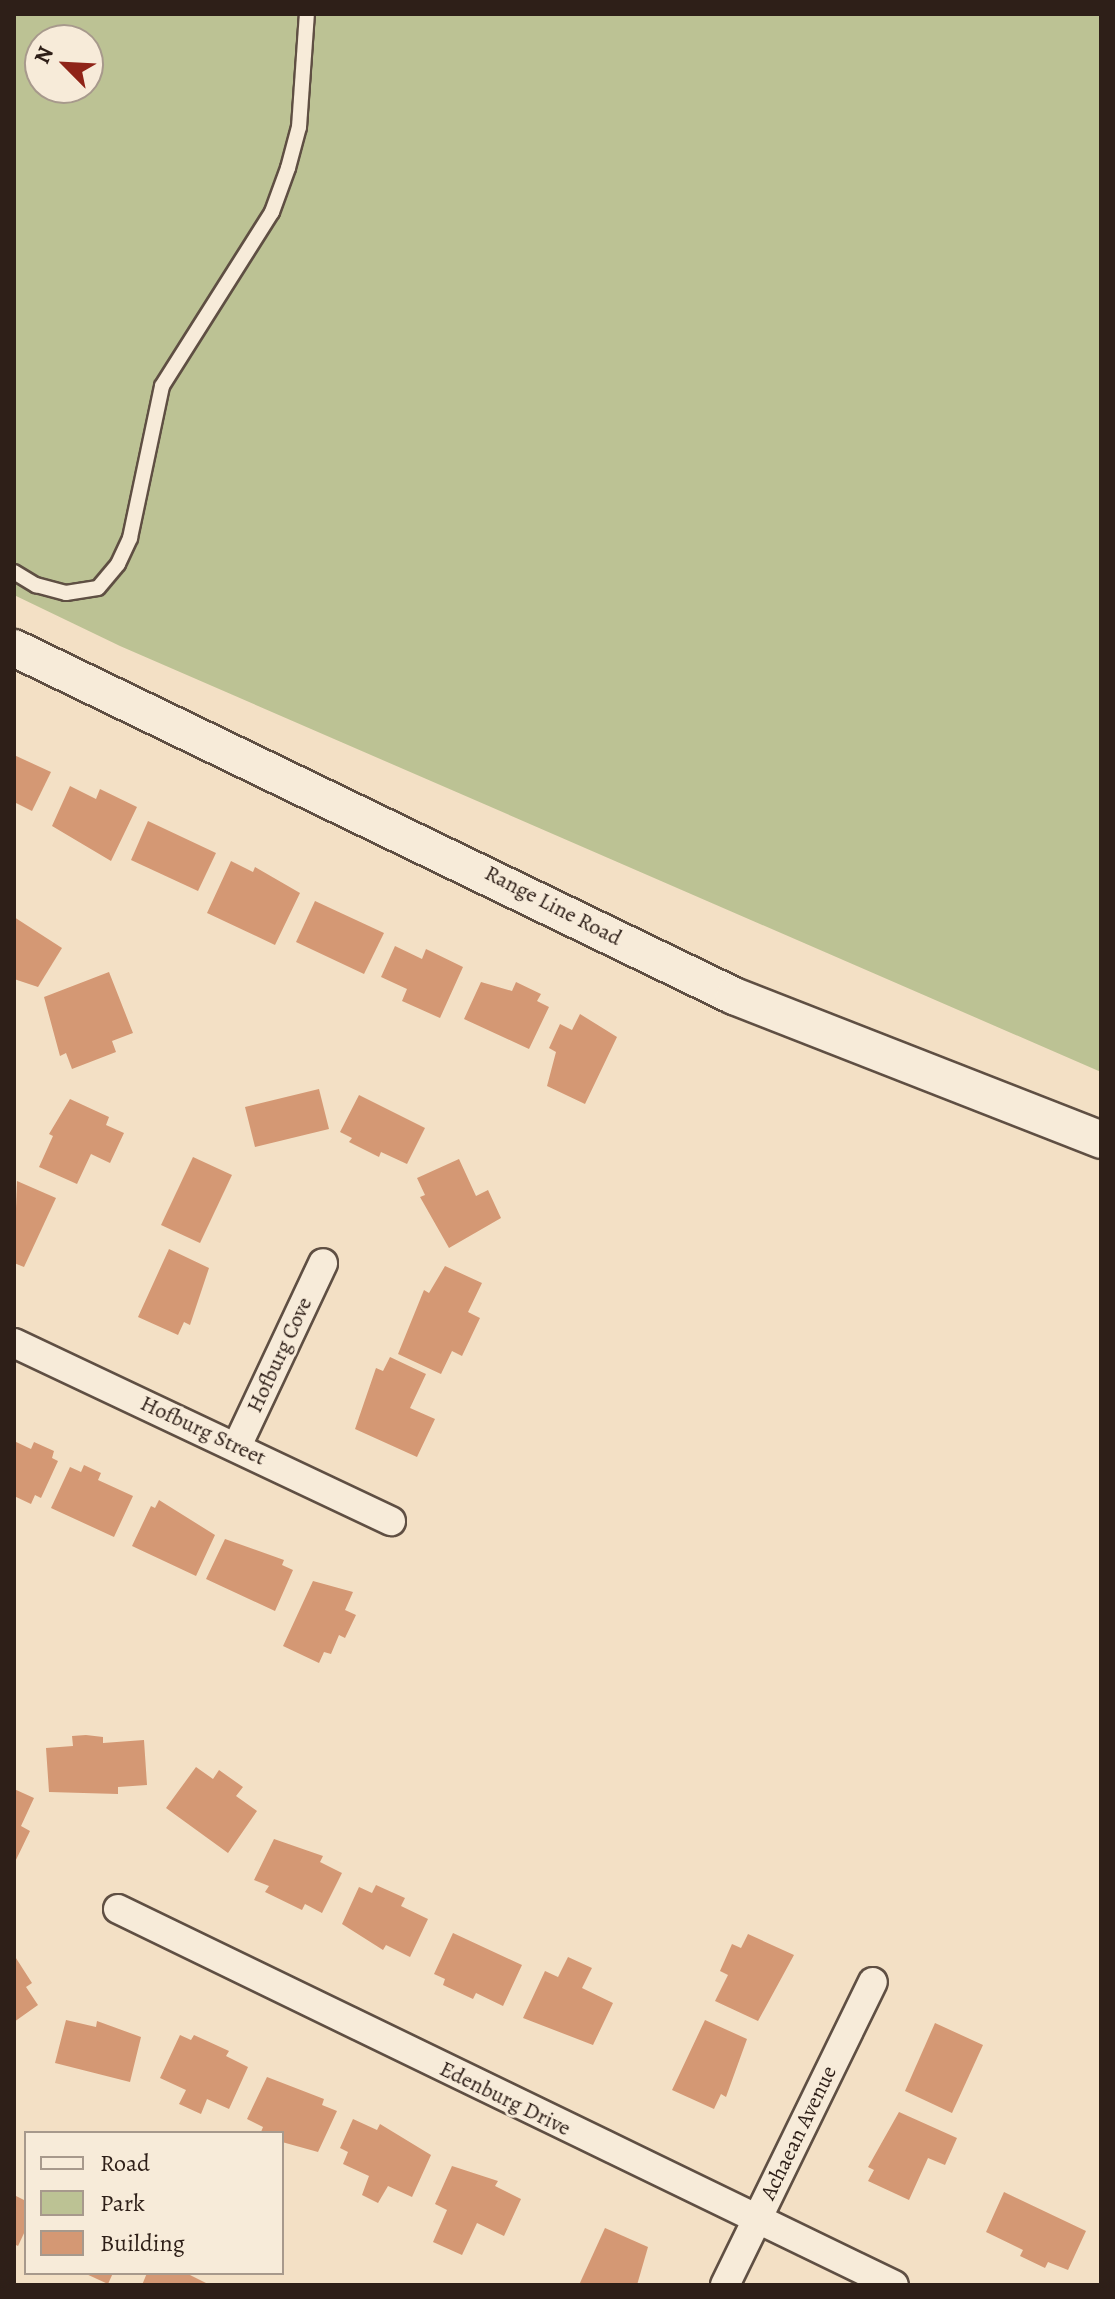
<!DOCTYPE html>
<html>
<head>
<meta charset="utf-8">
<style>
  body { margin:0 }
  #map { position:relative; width:1115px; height:2299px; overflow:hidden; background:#f3e0c5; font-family:Alegreya,serif }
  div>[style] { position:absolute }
  .green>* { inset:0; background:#bcc294 }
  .building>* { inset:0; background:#d49874 }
  .roads { filter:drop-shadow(2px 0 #5f4f43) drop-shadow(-2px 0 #5f4f43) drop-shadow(0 2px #5f4f43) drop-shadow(0 -2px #5f4f43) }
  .service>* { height:14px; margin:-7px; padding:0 7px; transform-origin:7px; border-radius:7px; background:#f7ebd9 }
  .minor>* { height:28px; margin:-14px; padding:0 14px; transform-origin:14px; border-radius:14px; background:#f7ebd9 }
  .tertiary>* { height:36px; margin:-18px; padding:0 18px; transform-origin:18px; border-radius:18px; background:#f7ebd9 }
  span { translate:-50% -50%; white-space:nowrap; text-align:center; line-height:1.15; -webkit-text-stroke:6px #f7ebd9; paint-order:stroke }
  .street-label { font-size:22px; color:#2e1f18 }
  .frame { position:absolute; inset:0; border:16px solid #2e1f18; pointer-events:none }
  .legend { position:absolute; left:24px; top:2131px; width:260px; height:144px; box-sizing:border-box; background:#f7ebd9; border:2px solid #a7998c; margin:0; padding:10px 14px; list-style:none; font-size:24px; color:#2e1f18 }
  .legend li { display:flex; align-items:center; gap:16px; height:40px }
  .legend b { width:40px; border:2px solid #a7998c }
  .north { position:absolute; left:24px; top:24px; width:80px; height:80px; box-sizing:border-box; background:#f7ebd9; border:2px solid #a7998c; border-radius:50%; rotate:294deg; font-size:22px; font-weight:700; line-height:32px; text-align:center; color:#2e1f18 }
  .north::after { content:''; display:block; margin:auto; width:28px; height:36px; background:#8f2418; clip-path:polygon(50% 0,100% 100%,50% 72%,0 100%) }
</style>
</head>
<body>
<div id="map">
  <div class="green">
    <i style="clip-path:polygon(evenodd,14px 14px,1101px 14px,1101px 1072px,120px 646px,14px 595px,14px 14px,40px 40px,88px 40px,88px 88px,40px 88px,40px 40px)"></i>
  </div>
  <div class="building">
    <i style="clip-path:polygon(14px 755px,51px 772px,32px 811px,14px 802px)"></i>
    <i style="clip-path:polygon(70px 786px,96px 799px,100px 789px,137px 807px,111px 861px,52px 826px)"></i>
    <i style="clip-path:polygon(148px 821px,216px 853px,198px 891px,131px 860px)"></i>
    <i style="clip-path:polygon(231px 861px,253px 872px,255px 867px,300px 893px,275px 945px,207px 913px)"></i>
    <i style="clip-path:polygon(315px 901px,384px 933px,364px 974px,296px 942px)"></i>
    <i style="clip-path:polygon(14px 917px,62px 948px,38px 987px,14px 979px)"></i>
    <i style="clip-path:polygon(395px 946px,422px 959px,426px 949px,463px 967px,440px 1018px,402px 1001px,407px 989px,381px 977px)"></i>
    <i style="clip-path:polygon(109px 972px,133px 1033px,112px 1041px,116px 1052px,72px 1069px,66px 1053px,60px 1056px,44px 997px)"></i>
    <i style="clip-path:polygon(481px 982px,512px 991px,516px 982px,541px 994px,537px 1001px,549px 1007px,529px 1049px,464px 1019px)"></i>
    <i style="clip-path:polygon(580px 1014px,617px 1037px,585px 1104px,547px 1086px,556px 1052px,549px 1048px,560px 1024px,572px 1030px)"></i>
    <i style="clip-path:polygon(319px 1089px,329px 1129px,255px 1147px,245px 1107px)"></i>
    <i style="clip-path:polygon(359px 1095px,425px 1128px,407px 1164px,381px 1152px,379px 1157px,349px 1142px,352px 1138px,340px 1132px)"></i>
    <i style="clip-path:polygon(70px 1099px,109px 1117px,106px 1125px,124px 1133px,110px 1163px,91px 1154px,77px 1184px,39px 1167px,53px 1136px,49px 1134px)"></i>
    <i style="clip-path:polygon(193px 1157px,232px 1175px,200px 1243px,161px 1225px)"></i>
    <i style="clip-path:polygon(459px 1159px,476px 1196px,488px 1190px,501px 1218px,449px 1248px,420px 1197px,425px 1195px,417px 1178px)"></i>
    <i style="clip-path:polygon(17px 1181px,56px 1198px,24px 1267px,14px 1263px)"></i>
    <i style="clip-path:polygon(169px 1249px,209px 1268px,190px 1325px,184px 1322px,178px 1335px,138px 1317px)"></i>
    <i style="clip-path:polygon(445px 1266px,482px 1283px,468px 1312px,480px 1318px,462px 1356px,452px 1351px,441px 1374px,398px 1354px,424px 1290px,429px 1293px)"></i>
    <i style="clip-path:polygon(390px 1357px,426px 1374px,410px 1408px,435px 1419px,417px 1457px,355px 1429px,376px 1368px,383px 1371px)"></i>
    <i style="clip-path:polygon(14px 1441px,31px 1449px,34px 1442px,54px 1451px,52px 1458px,58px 1461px,41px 1498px,35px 1495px,31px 1504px,14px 1496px)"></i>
    <i style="clip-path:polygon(84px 1465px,101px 1473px,98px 1480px,133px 1496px,114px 1537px,51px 1508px,70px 1467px,81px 1472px)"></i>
    <i style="clip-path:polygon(159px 1500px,215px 1535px,196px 1576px,132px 1546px,151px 1506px,155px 1508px)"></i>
    <i style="clip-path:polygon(225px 1539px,284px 1560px,282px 1565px,293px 1570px,275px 1611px,206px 1579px)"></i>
    <i style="clip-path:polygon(313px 1581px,353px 1592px,345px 1610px,356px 1615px,345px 1638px,339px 1635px,331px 1654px,324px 1652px,319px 1663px,283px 1646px)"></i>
    <i style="clip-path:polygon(86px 1735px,103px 1737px,103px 1743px,144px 1740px,147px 1785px,118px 1787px,118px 1794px,49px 1792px,46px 1748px,73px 1746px,72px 1736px)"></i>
    <i style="clip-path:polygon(196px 1767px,213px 1779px,219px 1770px,243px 1787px,236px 1796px,257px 1811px,228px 1853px,166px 1808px)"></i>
    <i style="clip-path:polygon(14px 1789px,34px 1798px,21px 1826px,30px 1831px,14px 1864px)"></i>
    <i style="clip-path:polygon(274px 1839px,323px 1856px,320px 1862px,342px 1873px,322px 1913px,305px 1904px,302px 1910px,265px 1892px,269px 1886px,254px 1880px)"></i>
    <i style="clip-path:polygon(376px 1885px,405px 1898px,401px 1906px,428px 1919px,410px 1957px,386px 1945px,383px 1950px,342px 1924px,359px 1887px,372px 1893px)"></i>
    <i style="clip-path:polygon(453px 1933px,522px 1965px,503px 2006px,476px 1993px,473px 1999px,443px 1985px,445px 1979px,434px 1974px)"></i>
    <i style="clip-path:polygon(748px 1934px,794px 1955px,758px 2021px,715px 2001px,728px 1975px,720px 1971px,732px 1944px,741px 1948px)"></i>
    <i style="clip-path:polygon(14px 1955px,32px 1983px,26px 1987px,38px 2005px,14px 2022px)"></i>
    <i style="clip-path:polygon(568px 1957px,592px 1968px,582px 1988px,613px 2003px,593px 2045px,523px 2018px,545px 1971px,558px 1977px)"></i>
    <i style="clip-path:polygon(66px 2020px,96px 2027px,97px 2021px,141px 2037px,130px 2082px,55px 2063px)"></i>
    <i style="clip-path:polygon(705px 2020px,747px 2039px,726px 2097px,721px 2094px,714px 2109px,672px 2090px)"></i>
    <i style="clip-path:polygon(935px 2023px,983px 2045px,952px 2113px,905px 2091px)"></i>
    <i style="clip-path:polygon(180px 2035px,191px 2040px,194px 2035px,229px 2051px,226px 2056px,248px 2067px,229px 2109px,207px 2099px,201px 2114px,179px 2104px,186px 2090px,160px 2078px)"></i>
    <i style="clip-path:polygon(267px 2077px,324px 2099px,322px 2105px,337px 2111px,318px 2152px,282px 2142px,282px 2133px,261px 2132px,263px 2127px,247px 2119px)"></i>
    <i style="clip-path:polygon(899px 2112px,957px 2138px,945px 2165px,928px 2158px,909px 2200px,868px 2181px,874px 2170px,868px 2167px)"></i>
    <i style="clip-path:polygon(353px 2119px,377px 2130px,380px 2124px,431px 2155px,412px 2197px,388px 2186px,378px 2203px,362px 2195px,369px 2176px,343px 2164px,348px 2152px,340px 2148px)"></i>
    <i style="clip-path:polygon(452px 2166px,498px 2181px,495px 2186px,521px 2199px,504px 2236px,477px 2223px,462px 2255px,433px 2242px,447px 2210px,435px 2204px)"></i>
    <i style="clip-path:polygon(1004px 2192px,1086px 2231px,1068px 2270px,1048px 2262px,1045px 2268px,1020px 2256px,1023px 2250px,986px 2232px)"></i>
    <i style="clip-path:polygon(14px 2195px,26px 2201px,26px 2229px,18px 2246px,14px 2244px)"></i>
    <i style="clip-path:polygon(605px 2228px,648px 2247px,637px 2285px,579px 2285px)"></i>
    <i style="clip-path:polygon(84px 2273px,113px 2273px,108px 2284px)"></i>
    <i style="clip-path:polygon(147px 2273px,186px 2273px,210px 2285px,142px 2285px)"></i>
  </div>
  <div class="roads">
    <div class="service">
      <i style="left:14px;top:572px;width:26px;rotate:31deg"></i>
      <i style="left:36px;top:585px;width:31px;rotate:15deg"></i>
      <i style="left:66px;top:593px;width:32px;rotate:-9deg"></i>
      <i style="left:98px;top:588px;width:31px;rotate:-50deg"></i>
      <i style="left:118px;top:564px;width:29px;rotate:-65deg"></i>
      <i style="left:130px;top:538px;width:155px;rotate:-78.1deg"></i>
      <i style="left:162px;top:386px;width:206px;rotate:-57.7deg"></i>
      <i style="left:272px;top:212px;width:47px;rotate:-70deg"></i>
      <i style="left:288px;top:168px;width:42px;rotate:-75deg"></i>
      <i style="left:299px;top:127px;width:113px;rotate:-86deg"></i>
    </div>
    <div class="minor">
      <i style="left:14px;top:1343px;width:417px;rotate:25.3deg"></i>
      <i style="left:237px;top:1446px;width:202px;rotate:-64.8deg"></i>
      <i style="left:118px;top:1909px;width:862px;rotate:25.85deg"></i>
      <i style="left:725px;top:2285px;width:337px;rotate:-64deg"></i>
    </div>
    <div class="tertiary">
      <i style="left:14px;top:648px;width:800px;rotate:25.8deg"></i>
      <i style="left:734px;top:996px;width:394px;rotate:21.4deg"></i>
    </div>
  </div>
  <div class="street-label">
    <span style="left:553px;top:906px;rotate:27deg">Range Line Road</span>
    <span style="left:280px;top:1355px;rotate:-65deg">Hofburg Cove</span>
    <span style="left:203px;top:1431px;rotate:25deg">Hofburg Street</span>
    <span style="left:505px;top:2099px;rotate:26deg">Edenburg Drive</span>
    <span style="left:799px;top:2133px;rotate:-64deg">Achaean Avenue</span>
  </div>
  <div class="frame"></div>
  <ul class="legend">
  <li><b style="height:10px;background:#f7ebd9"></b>Road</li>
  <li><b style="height:22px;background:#bcc294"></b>Park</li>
  <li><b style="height:22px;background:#d49874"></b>Building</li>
  </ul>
  <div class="north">N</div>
</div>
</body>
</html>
